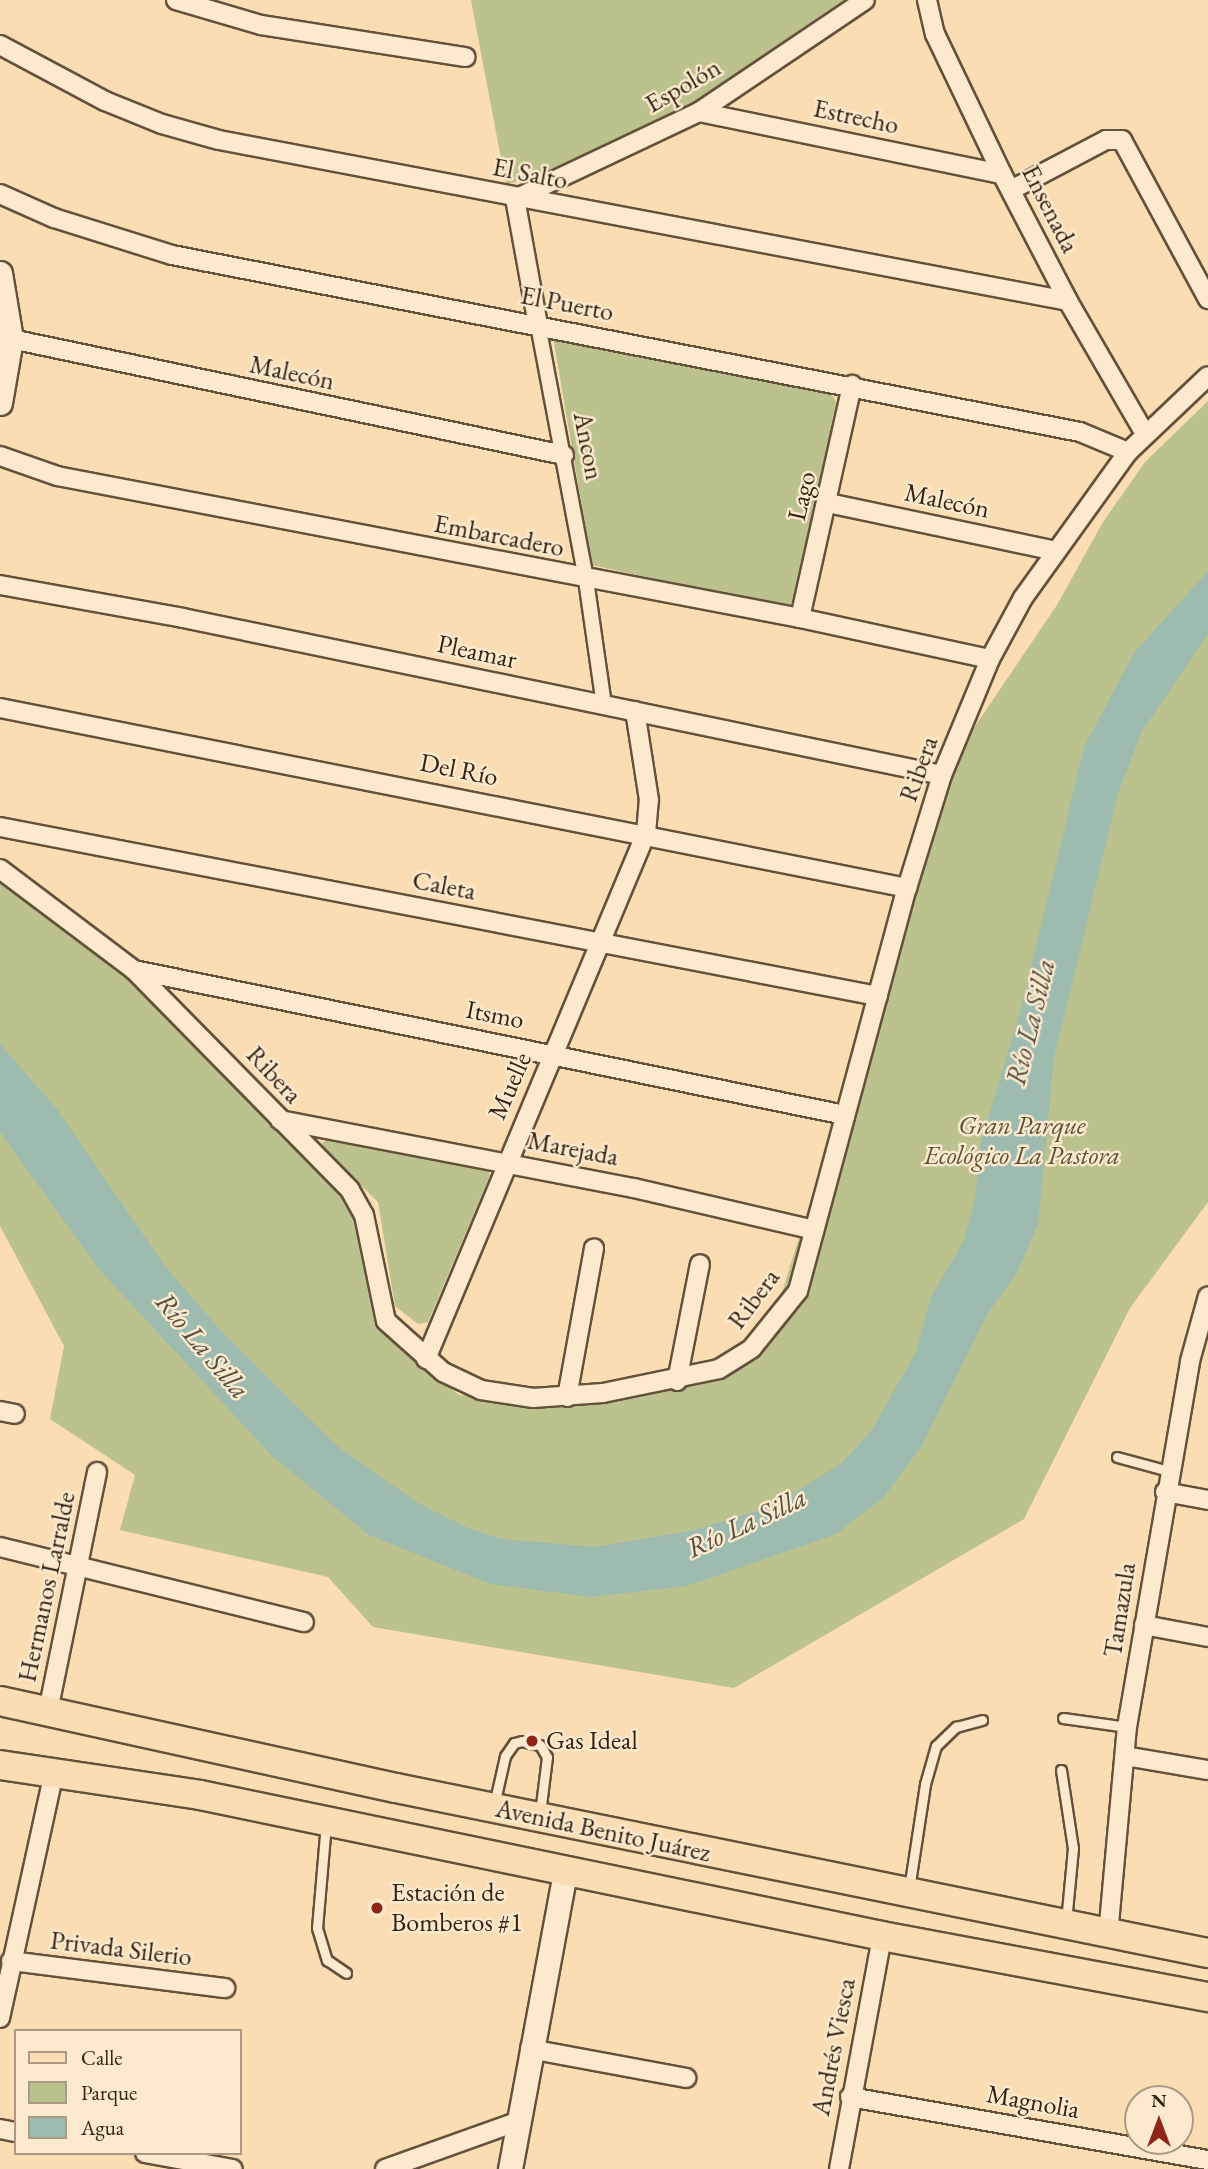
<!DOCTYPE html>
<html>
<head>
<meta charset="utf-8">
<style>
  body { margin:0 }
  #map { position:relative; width:1208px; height:2169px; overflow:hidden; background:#faddb3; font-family:"EB Garamond",serif }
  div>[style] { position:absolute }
  .green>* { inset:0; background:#bcc28e }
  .water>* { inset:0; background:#9ebbaf }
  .roads { filter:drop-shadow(2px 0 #64513a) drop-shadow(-2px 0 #64513a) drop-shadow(0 2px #64513a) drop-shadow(0 -2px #64513a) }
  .service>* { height:9px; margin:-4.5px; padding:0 4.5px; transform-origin:4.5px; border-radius:4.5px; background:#fce9ce }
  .pedestrian>* { height:14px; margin:-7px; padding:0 7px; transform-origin:7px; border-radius:7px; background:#fce9ce }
  .minor>* { height:18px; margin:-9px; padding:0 9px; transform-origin:9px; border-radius:9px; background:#fce9ce }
  .tertiary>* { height:23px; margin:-11.5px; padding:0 11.5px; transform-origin:11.5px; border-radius:11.5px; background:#fce9ce }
  .primary>* { height:28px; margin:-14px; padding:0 14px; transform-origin:14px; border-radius:14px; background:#faddb3 }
  .dots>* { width:19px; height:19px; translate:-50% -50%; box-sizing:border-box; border:4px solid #fce9ce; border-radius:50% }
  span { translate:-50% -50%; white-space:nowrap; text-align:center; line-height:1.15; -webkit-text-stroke:5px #fce9ce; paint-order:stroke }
  .street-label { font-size:26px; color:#322212 }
  .park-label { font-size:26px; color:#5b5237; font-style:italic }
  .poi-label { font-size:26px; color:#322212 }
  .left { translate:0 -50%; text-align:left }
  .water-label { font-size:28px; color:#525041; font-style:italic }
  .legend { position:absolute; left:14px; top:2029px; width:228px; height:126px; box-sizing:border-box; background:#fce9ce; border:2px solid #ab9983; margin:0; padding:9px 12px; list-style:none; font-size:21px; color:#322212 }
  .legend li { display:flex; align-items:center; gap:14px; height:35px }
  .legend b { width:35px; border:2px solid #ab9983 }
  .north { position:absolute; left:1124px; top:2085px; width:70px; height:70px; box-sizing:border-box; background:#fce9ce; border:2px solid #ab9983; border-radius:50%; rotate:0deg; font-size:19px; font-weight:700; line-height:28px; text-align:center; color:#322212 }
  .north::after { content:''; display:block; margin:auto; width:24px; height:32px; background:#8f2418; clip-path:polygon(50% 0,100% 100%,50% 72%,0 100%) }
</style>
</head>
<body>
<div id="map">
  <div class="green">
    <i style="clip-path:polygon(471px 0,844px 0,644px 136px,506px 185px)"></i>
    <i style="clip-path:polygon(553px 337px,831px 393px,836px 402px,796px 600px,785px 608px,592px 565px)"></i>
    <i style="clip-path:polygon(1208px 401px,1208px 1202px,1130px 1308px,1024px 1519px,734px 1688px,373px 1627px,328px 1577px,120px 1530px,135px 1475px,50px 1419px,64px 1346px,0 1226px,0 869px,96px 938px,350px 1190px,380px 1306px,438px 1378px,459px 1395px,567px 1397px,719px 1369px,771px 1328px,942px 775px,1057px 605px,1103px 522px,1145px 462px)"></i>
    <i style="clip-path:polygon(331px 1137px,485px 1165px,490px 1175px,428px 1322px,418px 1324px,395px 1306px,378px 1202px,324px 1149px,322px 1143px)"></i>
  </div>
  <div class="water">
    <i style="clip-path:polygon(1208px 571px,1208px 634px,1142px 731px,1118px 794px,1054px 1058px,1038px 1224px,1017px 1273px,988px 1313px,921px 1447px,884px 1497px,836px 1534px,687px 1586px,591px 1597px,490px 1584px,369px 1535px,273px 1457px,182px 1359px,98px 1268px,0 1132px,0 1044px,56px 1108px,164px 1265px,220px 1330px,337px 1446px,418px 1503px,466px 1527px,502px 1539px,596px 1547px,691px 1531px,773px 1506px,842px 1463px,871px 1431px,916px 1352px,931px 1297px,964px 1240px,975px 1200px,980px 1145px,1021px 1009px,1084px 747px,1134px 653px)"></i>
  </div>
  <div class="roads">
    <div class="service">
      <i style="left:1117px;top:1457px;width:54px;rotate:15.1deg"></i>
      <i style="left:1063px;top:1718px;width:65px;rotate:8deg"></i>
      <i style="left:1061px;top:1770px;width:79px;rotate:81.3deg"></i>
      <i style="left:1073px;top:1848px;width:74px;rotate:95.4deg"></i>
      <i style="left:494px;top:1805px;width:50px;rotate:-77.3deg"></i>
      <i style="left:505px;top:1756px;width:16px;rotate:-55deg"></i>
      <i style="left:514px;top:1743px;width:8px;rotate:-14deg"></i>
      <i style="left:522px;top:1741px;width:18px;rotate:13deg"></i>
      <i style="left:540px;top:1745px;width:14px;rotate:60deg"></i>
      <i style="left:547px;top:1757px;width:56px;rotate:97.1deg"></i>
      <i style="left:326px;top:1823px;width:105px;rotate:94.9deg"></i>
      <i style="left:317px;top:1928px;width:34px;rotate:73deg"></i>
      <i style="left:327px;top:1960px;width:23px;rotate:34deg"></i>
      <i style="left:909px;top:1889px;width:106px;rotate:-81.3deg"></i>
      <i style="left:925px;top:1784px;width:40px;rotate:-74deg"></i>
      <i style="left:936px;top:1746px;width:28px;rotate:-44deg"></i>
      <i style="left:956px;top:1727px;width:27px;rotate:-15deg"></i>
    </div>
    <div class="pedestrian">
      <i style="left:538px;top:325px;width:259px;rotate:79.3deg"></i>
      <i style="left:586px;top:580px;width:126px;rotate:81.8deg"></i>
    </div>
    <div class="minor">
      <i style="left:176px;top:0;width:89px;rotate:16.4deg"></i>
      <i style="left:261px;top:25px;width:207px;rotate:8.9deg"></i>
      <i style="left:927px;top:0;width:35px;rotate:77deg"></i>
      <i style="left:935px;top:34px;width:155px;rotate:64.4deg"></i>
      <i style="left:1002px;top:174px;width:143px;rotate:62.5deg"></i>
      <i style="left:1068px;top:301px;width:154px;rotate:59.9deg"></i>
      <i style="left:0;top:45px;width:119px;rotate:28.1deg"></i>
      <i style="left:105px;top:101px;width:61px;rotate:22deg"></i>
      <i style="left:162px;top:124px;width:59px;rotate:15.7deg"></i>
      <i style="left:219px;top:140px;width:864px;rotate:10.74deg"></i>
      <i style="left:699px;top:112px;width:309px;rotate:11.6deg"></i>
      <i style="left:1011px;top:190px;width:107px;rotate:-27.8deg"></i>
      <i style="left:1106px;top:140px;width:16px"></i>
      <i style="left:1122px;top:140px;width:181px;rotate:61.6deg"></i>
      <i style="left:0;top:194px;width:59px;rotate:24deg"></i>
      <i style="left:54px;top:218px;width:124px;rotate:17.4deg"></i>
      <i style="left:172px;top:255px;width:925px;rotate:11.03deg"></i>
      <i style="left:1080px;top:432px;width:52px;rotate:22.6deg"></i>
      <i style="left:538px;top:325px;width:128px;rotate:-100.3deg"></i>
      <i style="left:515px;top:199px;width:204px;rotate:-25.3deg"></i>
      <i style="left:699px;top:112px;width:200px;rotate:-34deg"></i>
      <i style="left:11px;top:339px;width:565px;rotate:11.85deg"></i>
      <i style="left:0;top:456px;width:60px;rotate:19.3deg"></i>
      <i style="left:57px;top:476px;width:756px;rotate:10.82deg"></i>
      <i style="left:800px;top:618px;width:194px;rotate:12.2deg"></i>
      <i style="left:828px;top:503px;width:233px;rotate:11.9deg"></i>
      <i style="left:0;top:585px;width:186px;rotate:10.2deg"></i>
      <i style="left:183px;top:618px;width:775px;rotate:11.69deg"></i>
      <i style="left:800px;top:618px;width:239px;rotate:-77.4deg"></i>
      <i style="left:0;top:708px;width:925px;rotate:11.22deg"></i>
      <i style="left:0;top:827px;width:894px;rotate:10.9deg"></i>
      <i style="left:0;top:869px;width:168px;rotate:37deg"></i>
      <i style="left:134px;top:970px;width:308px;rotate:45.5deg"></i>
      <i style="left:350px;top:1190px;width:29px;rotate:61deg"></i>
      <i style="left:364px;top:1215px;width:108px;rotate:78.3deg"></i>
      <i style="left:386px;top:1321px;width:76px;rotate:41.8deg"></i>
      <i style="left:443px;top:1372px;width:42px;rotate:25.3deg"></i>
      <i style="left:481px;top:1390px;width:53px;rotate:8.7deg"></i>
      <i style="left:533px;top:1398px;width:70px;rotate:-4.1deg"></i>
      <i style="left:603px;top:1393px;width:118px;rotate:-11.7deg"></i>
      <i style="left:719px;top:1369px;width:39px;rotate:-32deg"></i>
      <i style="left:752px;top:1348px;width:73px;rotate:-51.1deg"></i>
      <i style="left:798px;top:1291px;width:417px;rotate:-74.9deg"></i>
      <i style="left:907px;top:888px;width:118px;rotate:-72.8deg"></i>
      <i style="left:942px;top:775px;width:126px;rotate:-67.5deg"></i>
      <i style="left:990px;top:659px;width:69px;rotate:-61.6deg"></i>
      <i style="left:1023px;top:598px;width:180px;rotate:-54.3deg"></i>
      <i style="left:1128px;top:452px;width:110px;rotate:-43.5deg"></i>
      <i style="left:134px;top:970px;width:726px;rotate:11.53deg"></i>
      <i style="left:280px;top:1120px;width:360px;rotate:10.9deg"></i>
      <i style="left:634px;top:1188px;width:185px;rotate:13.1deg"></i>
      <i style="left:426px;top:1359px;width:570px;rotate:-67.3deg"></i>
      <i style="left:646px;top:833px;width:33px;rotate:-85deg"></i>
      <i style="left:649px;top:800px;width:90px;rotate:-98.9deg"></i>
      <i style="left:677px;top:1381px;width:119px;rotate:-78.9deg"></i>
      <i style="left:567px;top:1397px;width:151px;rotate:-79.7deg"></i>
      <i style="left:0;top:1411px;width:15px;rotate:11deg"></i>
      <i style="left:1165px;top:1492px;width:44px;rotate:10.5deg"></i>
      <i style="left:0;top:1547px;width:313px;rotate:13.9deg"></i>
      <i style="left:1144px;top:1625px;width:65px;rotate:10.6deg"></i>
      <i style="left:48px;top:1711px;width:244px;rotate:-78.4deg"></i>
      <i style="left:1125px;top:1756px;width:84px;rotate:9.6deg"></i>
      <i style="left:1108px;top:1935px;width:209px;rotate:-84.8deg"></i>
      <i style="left:1127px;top:1727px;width:371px;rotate:-80.2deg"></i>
      <i style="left:1190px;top:1361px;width:67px;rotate:-74.5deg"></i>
      <i style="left:11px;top:1961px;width:216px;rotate:7.2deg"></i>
      <i style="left:0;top:2018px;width:248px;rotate:-77.6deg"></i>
      <i style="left:530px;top:2049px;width:159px;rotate:10.5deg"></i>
      <i style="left:850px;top:2097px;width:364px;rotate:10deg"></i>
      <i style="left:0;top:2129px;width:16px;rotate:11deg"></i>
      <i style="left:145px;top:2153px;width:89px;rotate:10.3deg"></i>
      <i style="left:385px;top:2169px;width:139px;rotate:-19.7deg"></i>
      <i style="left:839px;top:2169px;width:237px;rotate:-79.5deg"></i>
    </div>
    <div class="tertiary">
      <i style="left:0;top:273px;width:67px;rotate:80.5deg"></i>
      <i style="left:11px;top:339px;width:65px;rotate:99.8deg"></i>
      <i style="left:510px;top:2169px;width:303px;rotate:-79.5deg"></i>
    </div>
    <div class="primary">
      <i style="left:0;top:1701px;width:405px;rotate:12.4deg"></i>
      <i style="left:396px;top:1788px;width:829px;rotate:11.49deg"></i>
      <i style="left:0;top:1765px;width:202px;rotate:8.5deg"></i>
      <i style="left:200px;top:1795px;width:696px;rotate:11.68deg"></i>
      <i style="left:882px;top:1936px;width:332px;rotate:10.6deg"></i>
    </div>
  </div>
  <div class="dots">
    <i style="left:532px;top:1741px;background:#8f2418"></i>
    <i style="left:377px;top:1908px;background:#8f2418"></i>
  </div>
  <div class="street-label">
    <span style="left:683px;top:86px;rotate:-30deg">Espolón</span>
    <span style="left:856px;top:117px;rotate:12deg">Estrecho</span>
    <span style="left:530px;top:174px;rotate:11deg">El Salto</span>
    <span style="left:1050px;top:209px;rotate:63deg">Ensenada</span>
    <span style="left:567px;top:304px;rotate:11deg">El Puerto</span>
    <span style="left:292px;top:373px;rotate:12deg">Malecón</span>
    <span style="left:588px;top:446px;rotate:79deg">Ancon</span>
    <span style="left:802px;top:496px;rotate:-77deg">Lago</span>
    <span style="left:947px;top:501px;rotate:12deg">Malecón</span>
    <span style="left:499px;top:536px;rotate:11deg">Embarcadero</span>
    <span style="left:477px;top:652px;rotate:12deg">Pleamar</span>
    <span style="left:919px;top:769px;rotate:-70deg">Ribera</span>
    <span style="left:459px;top:770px;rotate:11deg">Del Río</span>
    <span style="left:444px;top:886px;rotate:11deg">Caleta</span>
    <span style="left:495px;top:1015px;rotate:11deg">Itsmo</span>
    <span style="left:274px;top:1075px;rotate:47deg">Ribera</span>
    <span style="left:510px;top:1086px;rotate:-66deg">Muelle</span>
    <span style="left:573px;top:1149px;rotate:11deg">Marejada</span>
    <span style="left:754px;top:1299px;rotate:-53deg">Ribera</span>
    <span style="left:47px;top:1587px;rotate:-78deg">Hermanos Larralde</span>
    <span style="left:1120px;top:1610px;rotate:-81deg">Tamazula</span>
    <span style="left:603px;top:1831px;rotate:12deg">Avenida Benito Juárez</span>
    <span style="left:121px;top:1949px;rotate:7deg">Privada Silerio</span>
    <span style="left:834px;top:2047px;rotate:-79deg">Andrés Viesca</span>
    <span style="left:1033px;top:2102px;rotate:10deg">Magnolia</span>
  </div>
  <div class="park-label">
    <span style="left:1022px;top:1141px">Gran Parque<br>Ecológico La Pastora</span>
  </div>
  <div class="poi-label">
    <span class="left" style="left:546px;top:1741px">Gas Ideal</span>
    <span class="left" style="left:391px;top:1908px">Estación de<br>Bomberos #1</span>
  </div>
  <div class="water-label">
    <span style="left:1030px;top:1022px;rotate:-76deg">Río La Silla</span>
    <span style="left:203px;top:1345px;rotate:50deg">Río La Silla</span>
    <span style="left:746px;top:1522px;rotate:-25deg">Río La Silla</span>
  </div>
  <ul class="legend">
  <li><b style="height:9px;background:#faddb3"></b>Calle</li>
  <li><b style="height:19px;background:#bcc28e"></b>Parque</li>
  <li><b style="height:19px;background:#9ebbaf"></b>Agua</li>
  </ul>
  <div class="north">N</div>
</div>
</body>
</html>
